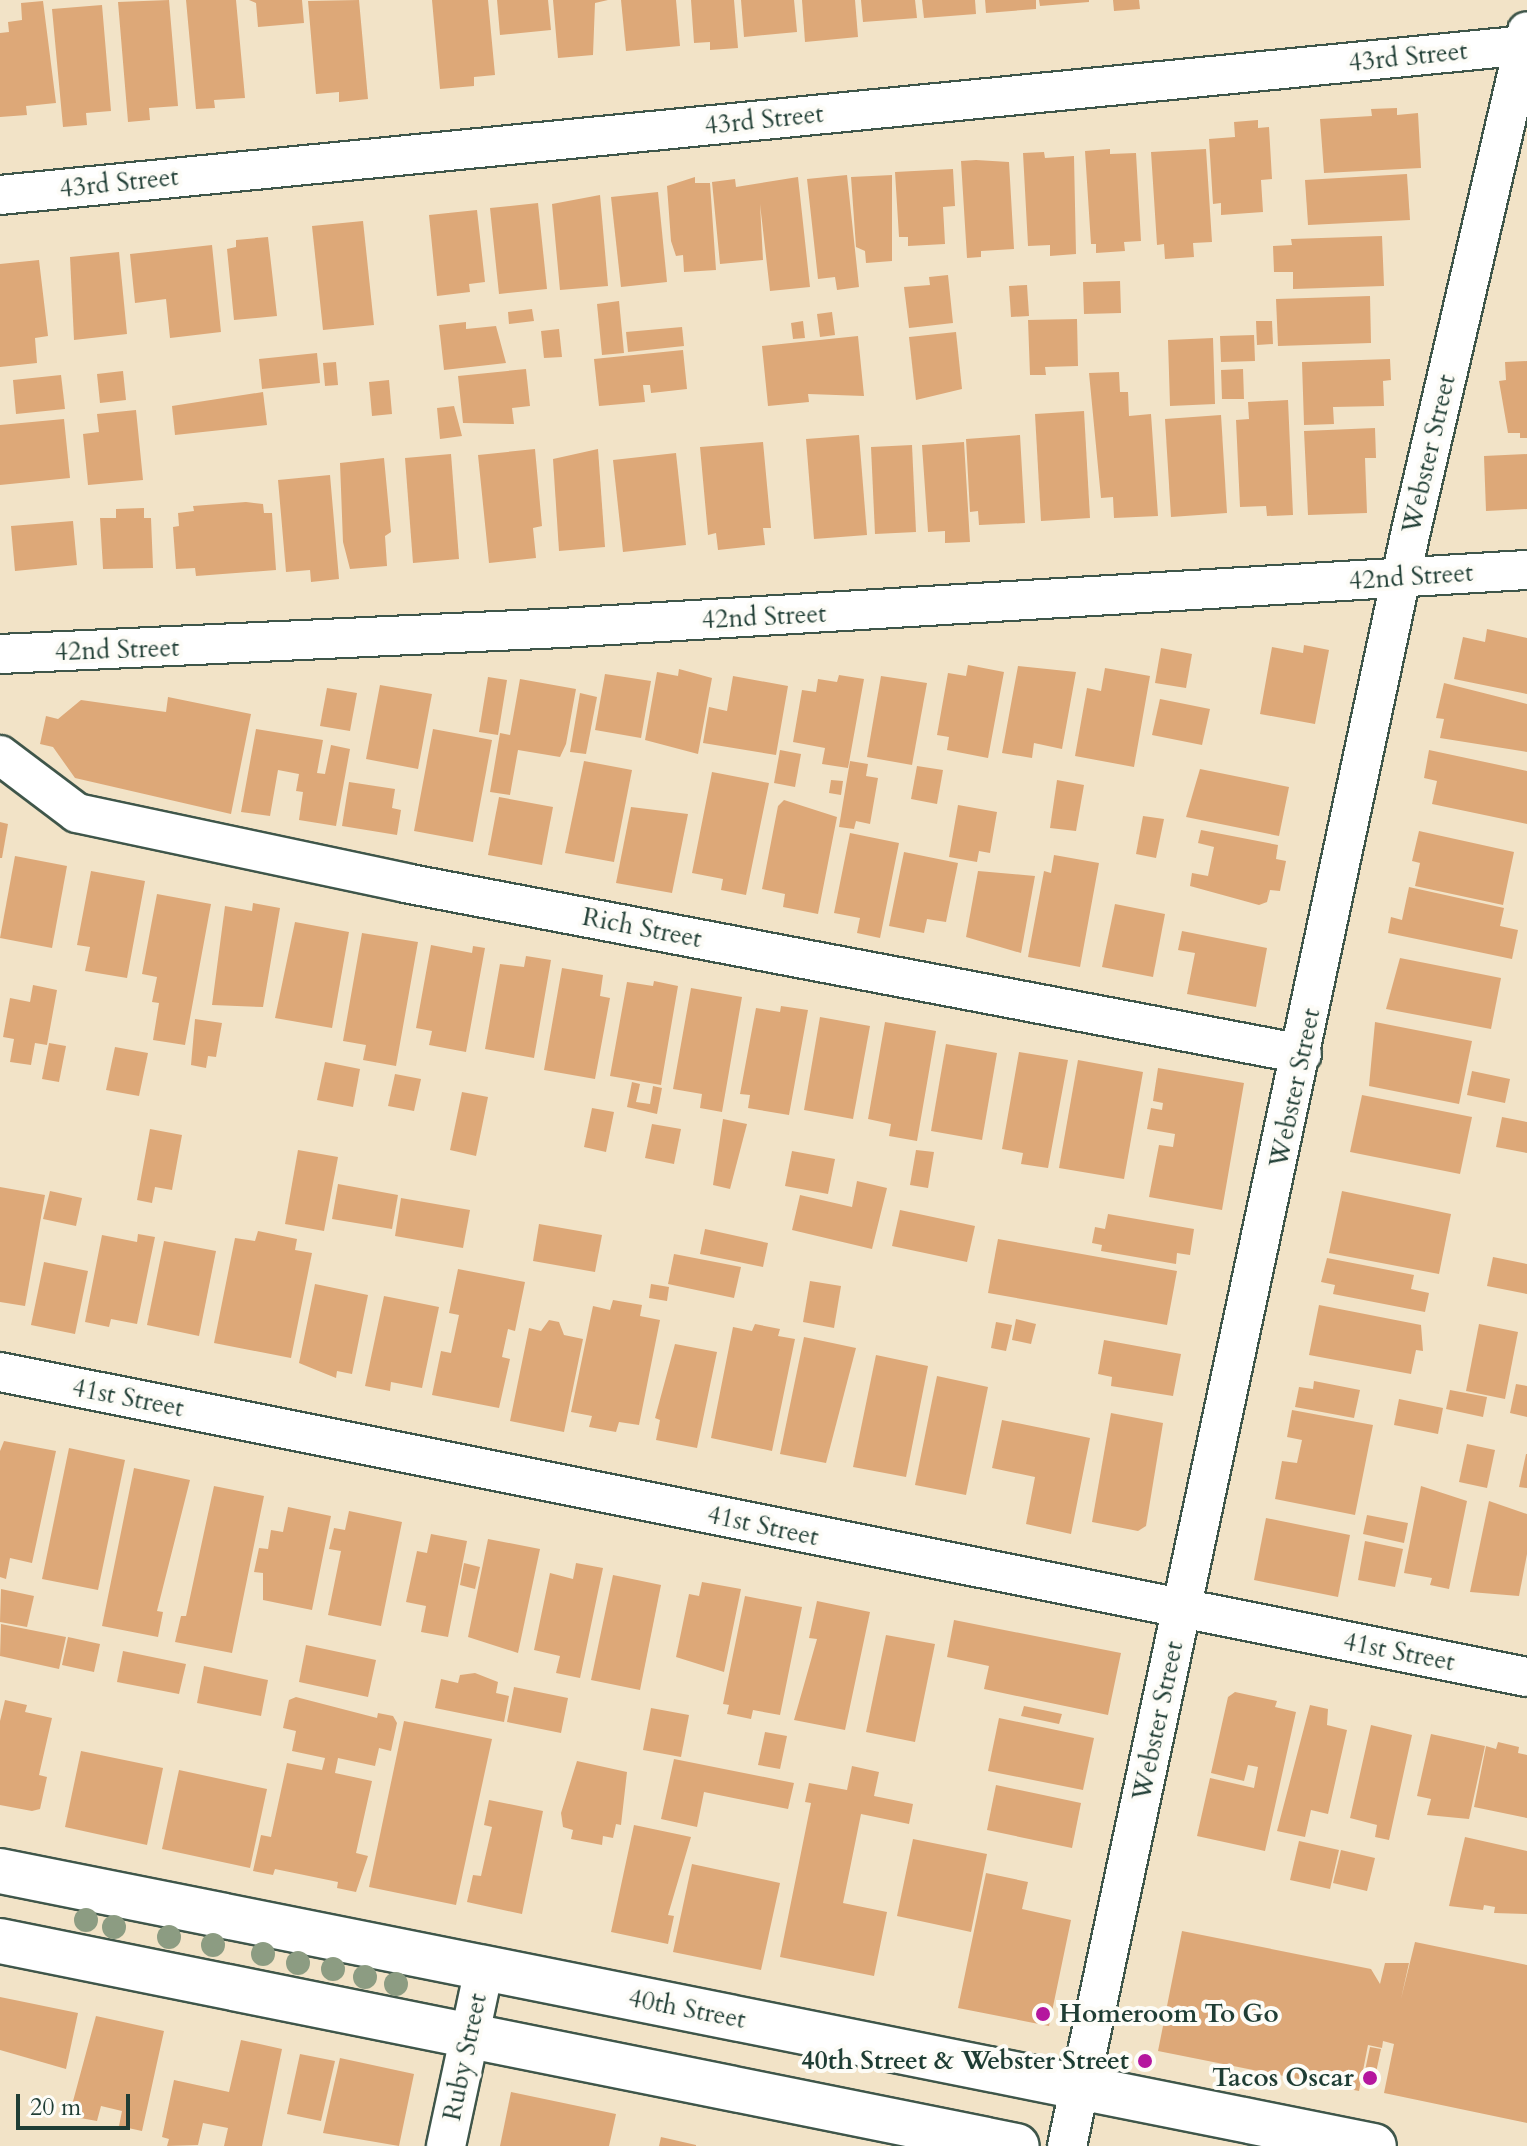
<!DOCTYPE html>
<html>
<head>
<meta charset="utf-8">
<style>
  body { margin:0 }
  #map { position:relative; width:1527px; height:2146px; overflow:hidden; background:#f2e3c7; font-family:Cardo,serif }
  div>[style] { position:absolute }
  .building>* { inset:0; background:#dda878 }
  .roads { filter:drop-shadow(2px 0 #3f564a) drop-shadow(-2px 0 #3f564a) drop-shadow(0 2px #3f564a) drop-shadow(0 -2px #3f564a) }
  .minor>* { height:38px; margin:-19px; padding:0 19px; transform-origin:19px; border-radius:19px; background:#fff }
  .secondary>* { height:44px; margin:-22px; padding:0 22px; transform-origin:22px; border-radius:22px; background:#fff }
  .trees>* { width:24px; height:24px; margin:-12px; border-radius:50%; background:#8c9c82 }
  .dots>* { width:22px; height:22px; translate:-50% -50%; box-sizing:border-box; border:4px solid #fdfcf7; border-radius:50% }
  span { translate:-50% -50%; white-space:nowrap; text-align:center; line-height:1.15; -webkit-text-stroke:8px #fdfcf7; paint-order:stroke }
  .street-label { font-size:26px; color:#1f3d34 }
  .poi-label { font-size:26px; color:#1f3d34; font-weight:700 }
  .left { translate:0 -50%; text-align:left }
  .right { translate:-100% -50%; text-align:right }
  .scale { position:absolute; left:16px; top:2094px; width:114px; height:36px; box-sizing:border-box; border:4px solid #1f3d34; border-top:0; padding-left:10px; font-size:24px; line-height:28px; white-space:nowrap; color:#1f3d34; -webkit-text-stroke:6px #fdfcf7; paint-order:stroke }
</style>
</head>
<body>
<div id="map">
  <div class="building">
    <i style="clip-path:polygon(169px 0,178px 106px,149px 108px,150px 120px,128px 122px,118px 2px)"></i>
    <i style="clip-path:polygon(186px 0,236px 0,245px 98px,214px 100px,215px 108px,196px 109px)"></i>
    <i style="clip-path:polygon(249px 0,302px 0,304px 23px,258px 27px,256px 3px)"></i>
    <i style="clip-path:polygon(359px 0,368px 99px,339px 102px,339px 92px,316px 94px,308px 1px)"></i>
    <i style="clip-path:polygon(432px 0,488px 0,495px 75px,474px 77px,474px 86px,440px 89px)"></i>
    <i style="clip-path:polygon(497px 0,548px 0,551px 30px,500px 35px)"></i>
    <i style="clip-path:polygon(553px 0,608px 0,595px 3px,593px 55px,558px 58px)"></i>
    <i style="clip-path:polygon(621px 0,676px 0,680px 46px,626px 51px)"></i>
    <i style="clip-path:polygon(691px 0,734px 0,738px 48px,710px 50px,710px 42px,694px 43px)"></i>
    <i style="clip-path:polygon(741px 0,794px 0,797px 32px,744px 37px)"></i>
    <i style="clip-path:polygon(802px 0,855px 0,858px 37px,805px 42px)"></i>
    <i style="clip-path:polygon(861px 0,915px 0,917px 18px,863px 22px)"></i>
    <i style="clip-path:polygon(922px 0,975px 0,976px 14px,924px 18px)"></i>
    <i style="clip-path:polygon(985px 0,1036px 0,1036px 9px,986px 13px)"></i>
    <i style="clip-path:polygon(1039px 0,1089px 0,1089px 2px,1040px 6px)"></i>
    <i style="clip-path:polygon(1113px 0,1139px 0,1140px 9px,1114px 11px)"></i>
    <i style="clip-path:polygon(43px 1px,56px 103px,26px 106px,27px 115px,0 117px,0 33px,9px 32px,8px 22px,22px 20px,21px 3px)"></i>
    <i style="clip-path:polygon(102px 5px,111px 111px,86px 113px,87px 125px,63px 127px,52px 9px)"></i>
    <i style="clip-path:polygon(1397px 108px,1397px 115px,1418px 113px,1421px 168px,1324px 173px,1320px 119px,1372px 116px,1371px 109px)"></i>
    <i style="clip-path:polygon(1258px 120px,1258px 128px,1269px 127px,1272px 179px,1261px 180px,1263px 212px,1221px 215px,1221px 203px,1213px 204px,1209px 139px,1235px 137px,1234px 122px)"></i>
    <i style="clip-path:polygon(1110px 149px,1110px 154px,1136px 153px,1141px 241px,1124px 242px,1125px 251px,1096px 253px,1096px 244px,1091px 244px,1085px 151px)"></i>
    <i style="clip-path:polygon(1206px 149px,1212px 242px,1193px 243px,1194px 257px,1165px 259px,1164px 244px,1157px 245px,1151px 152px)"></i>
    <i style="clip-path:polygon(1044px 152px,1045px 158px,1074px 156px,1076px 254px,1050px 256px,1050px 245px,1028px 246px,1023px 153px)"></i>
    <i style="clip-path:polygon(976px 160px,1009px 162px,1014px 249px,981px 251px,981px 257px,967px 258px,961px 161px)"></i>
    <i style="clip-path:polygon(953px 169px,955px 206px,943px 207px,945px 244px,908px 246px,908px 237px,899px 237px,895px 172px)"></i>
    <i style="clip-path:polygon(1407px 174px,1410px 220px,1308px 225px,1305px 180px)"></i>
    <i style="clip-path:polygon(847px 175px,859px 287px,837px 290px,835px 277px,818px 279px,807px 179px)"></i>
    <i style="clip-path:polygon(892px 175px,892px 261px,866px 263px,865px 251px,856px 247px,851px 177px)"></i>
    <i style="clip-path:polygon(695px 177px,695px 183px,710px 183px,716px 270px,684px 272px,683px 255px,676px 256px,671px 241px,667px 186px)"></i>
    <i style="clip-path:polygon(798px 177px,810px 287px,770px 291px,760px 204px,763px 260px,720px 264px,712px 182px,735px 179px,736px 187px)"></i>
    <i style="clip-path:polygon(658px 192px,667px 282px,621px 287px,611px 197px)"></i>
    <i style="clip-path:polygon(600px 195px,608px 286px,560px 290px,552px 204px)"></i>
    <i style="clip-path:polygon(538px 203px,547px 289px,499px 294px,490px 208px)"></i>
    <i style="clip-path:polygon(477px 210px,485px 282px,469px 284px,470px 292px,437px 296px,429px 215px)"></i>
    <i style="clip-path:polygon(363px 221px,374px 325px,323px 330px,312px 226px)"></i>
    <i style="clip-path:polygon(1382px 236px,1384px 286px,1293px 289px,1293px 272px,1274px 272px,1273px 246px,1292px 245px,1291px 239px)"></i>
    <i style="clip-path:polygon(268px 237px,277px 316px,234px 320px,227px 249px,236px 247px,236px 240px)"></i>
    <i style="clip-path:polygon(212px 245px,221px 332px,170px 338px,166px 299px,135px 303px,130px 254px)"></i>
    <i style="clip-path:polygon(119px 252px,127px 334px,74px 340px,70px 257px)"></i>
    <i style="clip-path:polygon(39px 260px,48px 336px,35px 338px,37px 363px,0 367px,0 264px)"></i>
    <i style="clip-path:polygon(948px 275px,953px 323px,909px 328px,904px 287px,930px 285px,929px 277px)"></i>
    <i style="clip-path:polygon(1120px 281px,1121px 313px,1084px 314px,1083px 282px)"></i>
    <i style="clip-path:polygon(1027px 285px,1029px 316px,1011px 317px,1009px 286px)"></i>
    <i style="clip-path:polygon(1370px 296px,1371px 343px,1278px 346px,1276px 299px)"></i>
    <i style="clip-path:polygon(619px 301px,624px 353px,602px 355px,597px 304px)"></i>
    <i style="clip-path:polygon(532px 309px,534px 321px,509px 324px,508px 312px)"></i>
    <i style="clip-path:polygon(832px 312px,835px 335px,820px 337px,817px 314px)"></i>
    <i style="clip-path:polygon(1077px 319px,1078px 366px,1045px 367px,1046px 375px,1030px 375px,1028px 320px)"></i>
    <i style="clip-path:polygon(803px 321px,805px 338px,793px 339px,791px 323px)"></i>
    <i style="clip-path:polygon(1256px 321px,1272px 321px,1273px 344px,1257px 345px)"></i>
    <i style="clip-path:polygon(466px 322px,466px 329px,496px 326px,506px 363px,444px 370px,439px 325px)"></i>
    <i style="clip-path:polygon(682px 327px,684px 346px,628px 352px,626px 332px)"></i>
    <i style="clip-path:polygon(559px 329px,562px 357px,544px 358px,541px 331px)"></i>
    <i style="clip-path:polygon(956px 332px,962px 389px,916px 400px,909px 337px)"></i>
    <i style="clip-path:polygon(1254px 335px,1255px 361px,1221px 362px,1220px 336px)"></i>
    <i style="clip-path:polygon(858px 336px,864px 396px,808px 394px,809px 402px,768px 406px,762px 346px)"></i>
    <i style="clip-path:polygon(1213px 338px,1215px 404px,1170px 406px,1168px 340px)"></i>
    <i style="clip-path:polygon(683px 350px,687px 389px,651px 393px,650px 385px,643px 385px,645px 402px,599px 406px,594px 359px)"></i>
    <i style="clip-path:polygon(317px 353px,320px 383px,262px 389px,259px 359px)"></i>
    <i style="clip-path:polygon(1390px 359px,1391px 380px,1383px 381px,1384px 406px,1333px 407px,1334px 424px,1304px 425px,1302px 362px)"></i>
    <i style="clip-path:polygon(1527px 361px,1527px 438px,1520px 438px,1520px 433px,1508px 433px,1499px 381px,1506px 380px,1505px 362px)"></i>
    <i style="clip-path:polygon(336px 362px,338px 385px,325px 386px,323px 363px)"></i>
    <i style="clip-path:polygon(526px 369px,530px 406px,512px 408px,514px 424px,463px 423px,458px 376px)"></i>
    <i style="clip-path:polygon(1243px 369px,1244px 399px,1222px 399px,1221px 370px)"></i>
    <i style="clip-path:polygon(123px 371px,126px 400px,100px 403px,97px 374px)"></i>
    <i style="clip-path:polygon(1119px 372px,1120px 392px,1128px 392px,1129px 416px,1151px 414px,1158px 516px,1114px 518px,1113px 497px,1101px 498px,1089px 373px)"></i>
    <i style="clip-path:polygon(61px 375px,65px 409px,16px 414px,13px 380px)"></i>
    <i style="clip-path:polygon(389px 380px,392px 414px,372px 416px,369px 382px)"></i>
    <i style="clip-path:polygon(263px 392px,267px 425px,175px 435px,172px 406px)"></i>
    <i style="clip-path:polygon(1288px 400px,1293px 515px,1267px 516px,1266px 506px,1240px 507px,1236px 420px,1249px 419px,1248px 402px)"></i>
    <i style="clip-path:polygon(454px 406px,462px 436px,440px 439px,437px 408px)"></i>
    <i style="clip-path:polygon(136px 410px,143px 480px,88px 485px,83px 434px,99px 432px,97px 414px)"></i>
    <i style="clip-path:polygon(1084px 411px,1090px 518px,1041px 521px,1035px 414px)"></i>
    <i style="clip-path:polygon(1221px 415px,1227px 513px,1171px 517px,1165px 419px)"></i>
    <i style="clip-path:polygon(64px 419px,70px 478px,0 485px,0 425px)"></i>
    <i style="clip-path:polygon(1375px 428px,1376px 458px,1365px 458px,1367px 513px,1308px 515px,1304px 431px)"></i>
    <i style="clip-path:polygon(859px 435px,867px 535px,814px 539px,806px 439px)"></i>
    <i style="clip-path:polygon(1020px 435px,1025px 523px,979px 525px,978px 511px,970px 512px,966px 439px)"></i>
    <i style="clip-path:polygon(763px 442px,771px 528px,763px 528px,765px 545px,718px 550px,716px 533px,708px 535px,700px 447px)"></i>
    <i style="clip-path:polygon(964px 442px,970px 542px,945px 543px,945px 531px,928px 532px,922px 445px)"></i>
    <i style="clip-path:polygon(912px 445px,916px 532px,875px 534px,871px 447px)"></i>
    <i style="clip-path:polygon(535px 449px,542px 526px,533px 528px,536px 558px,489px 563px,478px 455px)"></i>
    <i style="clip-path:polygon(598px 449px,605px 547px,559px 551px,553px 459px)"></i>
    <i style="clip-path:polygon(676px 453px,686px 545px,623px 552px,613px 460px)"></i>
    <i style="clip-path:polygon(451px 454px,459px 559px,413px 563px,405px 458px)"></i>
    <i style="clip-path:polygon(1527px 454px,1527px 509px,1486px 511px,1484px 456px)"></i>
    <i style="clip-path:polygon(384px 458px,391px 532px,385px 536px,387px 566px,350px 569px,343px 542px,340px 463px)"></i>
    <i style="clip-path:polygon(330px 475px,339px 579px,311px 582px,310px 570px,286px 572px,278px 480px)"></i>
    <i style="clip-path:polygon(246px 502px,263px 504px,264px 513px,272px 513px,276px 570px,196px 576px,195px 568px,176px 569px,173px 527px,179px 526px,178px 513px,194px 511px,193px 506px)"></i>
    <i style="clip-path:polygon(144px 508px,144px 518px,151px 518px,153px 568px,103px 569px,100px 518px,116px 518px,116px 509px)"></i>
    <i style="clip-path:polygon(73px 521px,77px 565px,15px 571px,11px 526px)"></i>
    <i style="clip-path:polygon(1487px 629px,1527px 638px,1527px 694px,1454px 679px,1463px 637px,1485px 642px)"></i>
    <i style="clip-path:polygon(1304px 645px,1329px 650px,1315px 724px,1260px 714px,1272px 647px,1303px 653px)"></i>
    <i style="clip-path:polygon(1161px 648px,1192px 654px,1186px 688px,1155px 683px)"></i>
    <i style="clip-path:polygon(968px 665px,1004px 672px,988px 758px,947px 750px,949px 737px,937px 735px,948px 673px,966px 676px)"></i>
    <i style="clip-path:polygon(1018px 666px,1076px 672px,1062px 749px,1034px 743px,1032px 758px,1002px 753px)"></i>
    <i style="clip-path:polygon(1105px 668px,1150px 676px,1134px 767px,1075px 756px,1087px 688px,1101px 691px)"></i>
    <i style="clip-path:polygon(679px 669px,712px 678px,698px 754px,645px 740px,657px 672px,678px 676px)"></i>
    <i style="clip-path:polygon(605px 674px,651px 681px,641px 738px,595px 730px)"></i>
    <i style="clip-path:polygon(839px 675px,864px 679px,848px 768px,822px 764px,825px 748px,793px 742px,802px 690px,816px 692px,818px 679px,837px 682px)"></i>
    <i style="clip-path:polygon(733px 676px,788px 686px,776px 755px,703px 743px,709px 707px,727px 711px)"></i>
    <i style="clip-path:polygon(881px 676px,927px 683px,912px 765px,867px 757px)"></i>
    <i style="clip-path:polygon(488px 677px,507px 680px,498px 735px,479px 732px)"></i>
    <i style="clip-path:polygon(520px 679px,576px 689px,566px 744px,560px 757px,518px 750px,510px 795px,490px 792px,500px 733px,510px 735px)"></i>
    <i style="clip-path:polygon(1444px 683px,1527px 704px,1527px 752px,1440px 738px,1444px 719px,1436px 718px)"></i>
    <i style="clip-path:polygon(380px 685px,432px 694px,418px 769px,366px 759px)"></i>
    <i style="clip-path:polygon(327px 688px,357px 693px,350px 731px,320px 726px)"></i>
    <i style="clip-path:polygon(580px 693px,597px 697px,586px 754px,570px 752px)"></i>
    <i style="clip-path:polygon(168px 697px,251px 714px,231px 814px,75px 778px,53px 747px,40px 744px,46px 716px,58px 719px,81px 700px,166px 712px)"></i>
    <i style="clip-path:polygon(1160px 699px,1210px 709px,1202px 745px,1152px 735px)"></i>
    <i style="clip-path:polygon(256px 729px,323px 740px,317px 773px,325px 774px,331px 745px,350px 749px,336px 826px,299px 820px,303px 792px,296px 791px,299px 774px,278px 770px,270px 816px,241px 812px)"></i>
    <i style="clip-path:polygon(433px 729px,492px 740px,473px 842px,414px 831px)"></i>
    <i style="clip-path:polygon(780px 750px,801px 754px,795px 787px,774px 783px)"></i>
    <i style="clip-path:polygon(1429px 750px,1527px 771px,1527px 824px,1432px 804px,1437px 781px,1424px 778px)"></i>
    <i style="clip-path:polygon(584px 761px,632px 770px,614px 862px,565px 853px)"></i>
    <i style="clip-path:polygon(850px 761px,868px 764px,866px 776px,878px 778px,870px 824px,856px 821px,854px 829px,839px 827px)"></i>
    <i style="clip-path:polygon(917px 766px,943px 770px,937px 804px,911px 799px)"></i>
    <i style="clip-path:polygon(1200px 769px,1289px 787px,1279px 836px,1186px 817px)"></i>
    <i style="clip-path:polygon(712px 772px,769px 783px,746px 895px,721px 890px,723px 879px,692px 873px)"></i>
    <i style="clip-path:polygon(831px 780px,843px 781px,841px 795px,829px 793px)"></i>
    <i style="clip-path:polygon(1057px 780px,1084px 785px,1076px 831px,1050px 828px)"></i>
    <i style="clip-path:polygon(349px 782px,395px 789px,392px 808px,401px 810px,397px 835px,342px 826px)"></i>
    <i style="clip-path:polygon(499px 797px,553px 807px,542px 865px,488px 855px)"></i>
    <i style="clip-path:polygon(784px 800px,837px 817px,818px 914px,783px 907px,785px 894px,762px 889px,778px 806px)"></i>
    <i style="clip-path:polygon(958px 805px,997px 812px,990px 853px,979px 851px,977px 862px,949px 857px)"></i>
    <i style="clip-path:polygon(631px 807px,688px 814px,672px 893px,616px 883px)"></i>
    <i style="clip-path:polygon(1143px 816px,1164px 819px,1156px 858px,1136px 854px)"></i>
    <i style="clip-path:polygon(0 822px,8px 824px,2px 858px,0 858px)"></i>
    <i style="clip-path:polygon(1201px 830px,1278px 845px,1276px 859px,1286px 861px,1280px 891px,1270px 890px,1267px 902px,1259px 905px,1190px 886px,1192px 873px,1208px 876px,1214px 847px,1198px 843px)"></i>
    <i style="clip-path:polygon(1419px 831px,1514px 852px,1503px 905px,1415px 886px,1420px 863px,1412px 861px)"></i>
    <i style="clip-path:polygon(850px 833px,899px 843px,880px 938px,857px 933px,860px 918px,834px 913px)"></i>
    <i style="clip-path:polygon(904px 852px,958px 863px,946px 922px,927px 919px,924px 933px,889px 926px)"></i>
    <i style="clip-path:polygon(1054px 855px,1099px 863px,1080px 967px,1028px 957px,1044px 871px,1051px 873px)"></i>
    <i style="clip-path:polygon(15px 856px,67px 866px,52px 948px,0 938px)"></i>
    <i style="clip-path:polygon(91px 871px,145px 881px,127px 978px,85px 971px,90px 947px,77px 945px)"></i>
    <i style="clip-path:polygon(978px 871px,1035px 876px,1021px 953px,966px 937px)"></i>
    <i style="clip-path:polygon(1409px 887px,1504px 908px,1500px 926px,1518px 930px,1512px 959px,1388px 933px,1391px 917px,1402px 920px)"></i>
    <i style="clip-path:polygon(157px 894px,211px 904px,185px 1045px,153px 1040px,159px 1003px,152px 1002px,157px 977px,142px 974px)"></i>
    <i style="clip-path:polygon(253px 903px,280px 908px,263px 1007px,212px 1005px,225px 906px,252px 911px)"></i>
    <i style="clip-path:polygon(1115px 904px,1165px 914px,1153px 977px,1102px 967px)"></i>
    <i style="clip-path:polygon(295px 922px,349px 932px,332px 1028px,275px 1018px)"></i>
    <i style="clip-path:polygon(1182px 931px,1267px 948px,1256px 1007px,1187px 994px,1195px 953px,1178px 950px)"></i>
    <i style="clip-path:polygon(362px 933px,418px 942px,396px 1066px,363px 1060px,366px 1045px,343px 1041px)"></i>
    <i style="clip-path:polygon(431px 945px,472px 953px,473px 946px,485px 948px,466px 1052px,429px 1045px,432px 1031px,416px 1028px)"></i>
    <i style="clip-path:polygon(526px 956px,551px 960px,534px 1058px,485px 1049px,500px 964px,524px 967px)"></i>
    <i style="clip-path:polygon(1400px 958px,1501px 978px,1491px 1029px,1386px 1009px)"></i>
    <i style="clip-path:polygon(562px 968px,603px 975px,600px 996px,610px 998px,595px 1079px,544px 1070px)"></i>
    <i style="clip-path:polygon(654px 981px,678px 986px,661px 1085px,610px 1076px,627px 982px,653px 986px)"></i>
    <i style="clip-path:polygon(33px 985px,57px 990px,47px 1045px,35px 1043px,31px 1065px,10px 1062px,14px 1039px,3px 1037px,10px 998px,30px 1002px)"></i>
    <i style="clip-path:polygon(691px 988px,742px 997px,722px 1112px,700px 1108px,702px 1094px,673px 1089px)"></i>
    <i style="clip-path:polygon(781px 1006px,808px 1010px,789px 1115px,748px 1108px,750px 1095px,740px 1094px,756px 1008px,780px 1012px)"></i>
    <i style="clip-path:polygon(820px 1017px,870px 1026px,853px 1119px,804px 1110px)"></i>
    <i style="clip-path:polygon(195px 1019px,222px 1023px,216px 1057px,208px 1056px,206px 1068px,191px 1065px)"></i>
    <i style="clip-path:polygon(885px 1022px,936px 1031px,917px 1141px,889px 1136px,891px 1124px,868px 1119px)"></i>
    <i style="clip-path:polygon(1375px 1022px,1472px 1041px,1459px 1104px,1369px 1086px)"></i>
    <i style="clip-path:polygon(49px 1043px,66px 1046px,59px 1082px,42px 1079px)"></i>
    <i style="clip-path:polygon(946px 1044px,997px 1053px,982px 1140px,931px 1131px)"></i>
    <i style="clip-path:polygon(115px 1047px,148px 1053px,139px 1096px,106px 1090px)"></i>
    <i style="clip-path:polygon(1019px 1052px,1068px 1060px,1048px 1168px,1021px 1164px,1023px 1153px,1002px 1149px)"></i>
    <i style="clip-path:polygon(1078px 1060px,1143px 1072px,1124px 1179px,1059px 1168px)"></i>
    <i style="clip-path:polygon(325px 1062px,360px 1069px,353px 1107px,317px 1100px)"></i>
    <i style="clip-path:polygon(1158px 1068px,1244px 1083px,1222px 1210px,1149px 1197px,1159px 1145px,1173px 1147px,1175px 1134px,1147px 1129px,1151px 1108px,1162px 1110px,1163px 1103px,1153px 1101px)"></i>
    <i style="clip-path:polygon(1472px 1071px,1510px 1079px,1505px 1103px,1467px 1095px)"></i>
    <i style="clip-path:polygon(395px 1074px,421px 1079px,414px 1111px,388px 1106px)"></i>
    <i style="clip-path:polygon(632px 1082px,640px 1084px,636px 1102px,650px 1104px,653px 1086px,662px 1088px,657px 1114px,627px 1107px)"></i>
    <i style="clip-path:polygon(462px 1092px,488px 1097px,476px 1156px,450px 1150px)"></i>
    <i style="clip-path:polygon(1362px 1095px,1472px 1117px,1460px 1174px,1350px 1152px)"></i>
    <i style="clip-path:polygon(592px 1108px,614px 1112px,606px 1152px,584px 1147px)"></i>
    <i style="clip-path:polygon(1502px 1117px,1527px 1122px,1527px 1153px,1496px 1147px)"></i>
    <i style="clip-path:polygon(723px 1119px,747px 1124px,730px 1189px,713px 1185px)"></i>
    <i style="clip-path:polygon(652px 1124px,681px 1129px,674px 1164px,645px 1158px)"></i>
    <i style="clip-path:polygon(150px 1129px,182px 1135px,172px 1190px,155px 1187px,152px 1203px,137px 1200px)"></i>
    <i style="clip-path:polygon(298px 1150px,338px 1157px,324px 1231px,285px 1224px)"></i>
    <i style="clip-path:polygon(916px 1150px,934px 1152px,928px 1188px,910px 1185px)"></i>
    <i style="clip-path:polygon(792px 1151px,835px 1159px,828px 1194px,785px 1186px)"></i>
    <i style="clip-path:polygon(857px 1181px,887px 1188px,872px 1249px,792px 1230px,800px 1195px,852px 1207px)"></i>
    <i style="clip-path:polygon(338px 1184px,398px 1195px,392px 1229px,332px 1219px)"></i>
    <i style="clip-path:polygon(0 1187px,45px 1195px,25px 1306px,0 1302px)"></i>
    <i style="clip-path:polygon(50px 1191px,82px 1198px,76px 1226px,43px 1219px)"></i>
    <i style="clip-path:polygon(1342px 1191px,1451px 1214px,1439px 1274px,1329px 1253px)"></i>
    <i style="clip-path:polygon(401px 1198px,470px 1210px,463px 1248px,395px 1236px)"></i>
    <i style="clip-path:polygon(900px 1210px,975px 1226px,967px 1262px,892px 1246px)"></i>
    <i style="clip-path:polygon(1108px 1214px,1194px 1229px,1190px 1255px,1177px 1253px,1176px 1264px,1101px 1251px,1102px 1245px,1092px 1243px,1095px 1227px,1105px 1229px)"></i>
    <i style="clip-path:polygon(539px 1224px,602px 1235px,595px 1272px,533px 1261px)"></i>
    <i style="clip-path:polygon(705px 1229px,768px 1243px,763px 1267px,700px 1254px)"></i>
    <i style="clip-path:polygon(258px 1231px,297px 1239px,295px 1250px,312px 1253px,291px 1358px,214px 1343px,235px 1238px,255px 1241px)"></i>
    <i style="clip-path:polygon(138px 1234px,155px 1237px,137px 1324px,111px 1319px,109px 1327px,85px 1322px,102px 1235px,137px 1242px)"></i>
    <i style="clip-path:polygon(998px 1239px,1177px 1271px,1167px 1325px,988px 1293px)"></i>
    <i style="clip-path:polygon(164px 1241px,216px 1251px,199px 1336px,147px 1325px)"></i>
    <i style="clip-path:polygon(674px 1254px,741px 1267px,734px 1298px,668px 1284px)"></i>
    <i style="clip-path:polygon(1493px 1257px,1527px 1264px,1527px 1294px,1487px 1286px)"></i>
    <i style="clip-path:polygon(1327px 1258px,1414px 1275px,1411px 1289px,1429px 1293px,1425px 1312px,1333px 1294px,1335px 1285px,1321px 1282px)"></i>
    <i style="clip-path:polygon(44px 1262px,88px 1271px,75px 1334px,31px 1325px)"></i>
    <i style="clip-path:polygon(458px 1269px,525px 1282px,515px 1331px,508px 1329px,502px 1357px,510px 1359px,499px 1408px,432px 1395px,441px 1351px,451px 1353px,459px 1315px,449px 1313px)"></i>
    <i style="clip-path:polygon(810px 1281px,841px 1286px,834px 1328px,803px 1322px)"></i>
    <i style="clip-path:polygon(315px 1284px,368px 1295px,352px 1374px,337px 1371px,336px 1378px,299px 1363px)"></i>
    <i style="clip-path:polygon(651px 1284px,669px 1287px,667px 1301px,649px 1298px)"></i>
    <i style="clip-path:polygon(384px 1296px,439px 1307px,422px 1388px,391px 1382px,390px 1391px,365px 1386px)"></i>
    <i style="clip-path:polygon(613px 1300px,642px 1305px,640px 1316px,660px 1320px,639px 1425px,619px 1422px,616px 1432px,589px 1427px,592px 1416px,571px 1412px,593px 1306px,610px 1310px)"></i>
    <i style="clip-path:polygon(1319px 1305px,1421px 1325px,1423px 1351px,1416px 1350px,1411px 1374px,1309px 1355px)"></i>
    <i style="clip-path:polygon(1016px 1319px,1036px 1324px,1031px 1344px,1012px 1340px)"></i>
    <i style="clip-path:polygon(549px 1320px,559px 1322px,564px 1335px,583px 1339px,564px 1432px,510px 1421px,529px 1328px,541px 1331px)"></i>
    <i style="clip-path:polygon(996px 1322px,1012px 1325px,1006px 1351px,991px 1348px)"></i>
    <i style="clip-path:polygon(755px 1324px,780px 1329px,778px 1336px,795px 1339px,772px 1451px,711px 1438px,733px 1327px,752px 1331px)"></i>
    <i style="clip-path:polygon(1479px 1324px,1518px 1332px,1505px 1399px,1466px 1391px)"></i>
    <i style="clip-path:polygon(804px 1337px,856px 1348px,826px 1463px,780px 1454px)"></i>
    <i style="clip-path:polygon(1104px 1340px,1181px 1354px,1173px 1396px,1111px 1386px,1112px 1377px,1098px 1374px)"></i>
    <i style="clip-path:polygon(675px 1344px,717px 1352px,697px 1448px,656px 1440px,660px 1420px,655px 1418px)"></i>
    <i style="clip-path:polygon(876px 1355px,928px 1366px,906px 1477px,853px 1467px)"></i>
    <i style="clip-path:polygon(937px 1376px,988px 1387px,966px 1495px,915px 1485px)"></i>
    <i style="clip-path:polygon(1314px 1381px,1360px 1390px,1354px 1418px,1295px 1407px,1299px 1387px,1313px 1389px)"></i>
    <i style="clip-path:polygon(1516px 1384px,1527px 1386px,1527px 1417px,1510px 1413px)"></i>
    <i style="clip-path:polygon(1450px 1390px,1487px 1397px,1483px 1417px,1446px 1409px)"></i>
    <i style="clip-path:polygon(1399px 1399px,1443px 1408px,1438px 1434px,1394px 1425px)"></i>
    <i style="clip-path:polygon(1292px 1410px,1373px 1425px,1355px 1515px,1275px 1499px,1282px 1461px,1297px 1463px,1302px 1440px,1287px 1437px)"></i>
    <i style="clip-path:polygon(1111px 1413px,1163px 1423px,1146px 1526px,1138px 1531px,1092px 1522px)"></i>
    <i style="clip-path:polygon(1002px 1420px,1090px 1438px,1071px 1534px,1026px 1524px,1035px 1477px,992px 1468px)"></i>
    <i style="clip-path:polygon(4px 1441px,56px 1451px,32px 1563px,10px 1558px,6px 1579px,0 1577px,0 1451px)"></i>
    <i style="clip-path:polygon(1467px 1444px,1495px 1450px,1487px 1488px,1459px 1482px)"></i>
    <i style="clip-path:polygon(69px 1448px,125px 1460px,98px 1590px,42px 1579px)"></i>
    <i style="clip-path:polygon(1526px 1454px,1527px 1454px,1527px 1488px,1519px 1487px)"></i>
    <i style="clip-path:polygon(134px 1468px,190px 1480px,157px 1611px,163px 1612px,158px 1637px,102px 1626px)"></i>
    <i style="clip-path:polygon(214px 1486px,264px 1496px,232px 1653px,175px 1642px,181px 1616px,186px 1616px)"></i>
    <i style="clip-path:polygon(1421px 1486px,1467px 1501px,1449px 1589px,1430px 1585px,1432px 1578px,1404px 1573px)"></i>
    <i style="clip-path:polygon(1489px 1501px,1527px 1514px,1527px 1554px,1519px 1596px,1470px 1592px)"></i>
    <i style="clip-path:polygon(288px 1507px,331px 1516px,312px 1610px,263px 1600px,263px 1573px,254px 1572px,259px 1548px,268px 1549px,271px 1530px,283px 1532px)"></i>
    <i style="clip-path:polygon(349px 1511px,402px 1522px,381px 1626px,328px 1615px,341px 1551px,329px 1549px,334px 1528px,345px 1530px)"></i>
    <i style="clip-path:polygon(1367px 1515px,1408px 1523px,1404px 1543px,1363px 1534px)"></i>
    <i style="clip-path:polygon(1266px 1518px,1350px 1535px,1338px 1597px,1254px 1580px)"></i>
    <i style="clip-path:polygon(431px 1534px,467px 1541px,448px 1637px,421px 1632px,426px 1606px,406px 1602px,417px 1551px,427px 1553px)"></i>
    <i style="clip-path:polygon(488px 1539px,540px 1549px,518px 1653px,468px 1637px)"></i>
    <i style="clip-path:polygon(1365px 1541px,1403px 1549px,1395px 1587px,1358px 1580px)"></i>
    <i style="clip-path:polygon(464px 1563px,480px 1567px,475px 1589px,460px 1585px)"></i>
    <i style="clip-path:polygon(576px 1563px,603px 1568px,580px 1678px,556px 1673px,560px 1656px,534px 1650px,550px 1573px,573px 1579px)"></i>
    <i style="clip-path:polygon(613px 1575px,661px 1585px,640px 1690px,591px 1680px)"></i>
    <i style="clip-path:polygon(702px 1582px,741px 1589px,724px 1672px,676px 1657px,689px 1594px,699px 1596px)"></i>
    <i style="clip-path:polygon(1px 1589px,34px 1596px,27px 1627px,0 1622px)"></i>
    <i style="clip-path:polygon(745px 1596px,802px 1607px,780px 1715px,753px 1710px,751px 1719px,727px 1714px,729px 1705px,723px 1704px)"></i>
    <i style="clip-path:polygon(817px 1601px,870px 1612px,845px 1730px,794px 1720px,817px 1639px,809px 1638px)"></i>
    <i style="clip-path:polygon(954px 1620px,1121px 1653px,1108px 1715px,984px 1689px,989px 1666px,947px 1657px)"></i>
    <i style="clip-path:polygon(1px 1624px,66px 1637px,59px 1669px,0 1656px)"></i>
    <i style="clip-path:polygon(886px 1635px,935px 1644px,915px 1742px,866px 1732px)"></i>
    <i style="clip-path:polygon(68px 1637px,100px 1644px,94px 1672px,62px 1665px)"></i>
    <i style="clip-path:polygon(306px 1645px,376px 1660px,368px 1697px,299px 1682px)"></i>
    <i style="clip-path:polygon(123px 1651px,186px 1664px,179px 1694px,117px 1682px)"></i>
    <i style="clip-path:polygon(204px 1666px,268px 1680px,261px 1716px,197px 1703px)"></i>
    <i style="clip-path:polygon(475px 1673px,498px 1682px,496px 1693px,509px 1696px,504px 1722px,435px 1708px,441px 1679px,458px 1683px,460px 1675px)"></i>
    <i style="clip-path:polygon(514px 1687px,568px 1698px,561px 1733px,507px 1722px)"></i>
    <i style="clip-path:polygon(1235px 1692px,1277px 1701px,1275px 1707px,1296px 1712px,1265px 1851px,1197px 1836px,1210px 1778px,1254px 1788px,1258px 1767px,1248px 1765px,1244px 1781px,1211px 1773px,1228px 1697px)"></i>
    <i style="clip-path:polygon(296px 1697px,377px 1718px,378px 1713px,393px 1716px,397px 1723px,391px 1751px,379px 1748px,375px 1766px,338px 1758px,335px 1773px,372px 1781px,356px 1853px,368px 1856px,356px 1892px,337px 1888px,338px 1882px,275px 1869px,273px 1875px,253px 1871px,261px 1835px,271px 1837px,287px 1763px,322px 1770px,325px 1758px,292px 1751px,296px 1731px,283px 1728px,289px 1700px)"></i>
    <i style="clip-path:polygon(5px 1700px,27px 1705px,25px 1712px,52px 1718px,39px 1775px,47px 1777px,40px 1809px,32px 1811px,0 1805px,0 1721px)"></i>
    <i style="clip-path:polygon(1310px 1705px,1328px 1709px,1327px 1725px,1347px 1730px,1328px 1814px,1311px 1810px,1305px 1837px,1277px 1831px)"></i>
    <i style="clip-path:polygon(1024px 1706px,1062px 1714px,1059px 1724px,1021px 1716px)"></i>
    <i style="clip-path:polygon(651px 1708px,689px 1715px,681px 1757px,643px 1750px)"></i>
    <i style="clip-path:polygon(999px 1718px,1094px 1738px,1083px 1790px,988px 1771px)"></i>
    <i style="clip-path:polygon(404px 1721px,492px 1739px,456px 1905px,369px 1887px)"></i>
    <i style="clip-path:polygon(1371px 1725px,1412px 1735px,1389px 1840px,1375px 1837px,1377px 1825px,1350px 1818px)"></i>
    <i style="clip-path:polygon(765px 1732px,787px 1736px,780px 1769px,758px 1765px)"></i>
    <i style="clip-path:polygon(1431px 1734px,1485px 1746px,1469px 1819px,1427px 1815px,1431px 1799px,1417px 1796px)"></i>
    <i style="clip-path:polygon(1498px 1742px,1519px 1747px,1518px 1753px,1527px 1755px,1527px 1818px,1474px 1807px,1486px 1746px,1496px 1749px)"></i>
    <i style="clip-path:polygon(81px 1751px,163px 1768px,147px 1845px,65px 1827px)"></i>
    <i style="clip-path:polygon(674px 1759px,794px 1783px,788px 1809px,704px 1792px,697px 1827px,661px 1819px)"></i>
    <i style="clip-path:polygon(577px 1761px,627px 1772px,621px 1825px,616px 1824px,613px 1838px,603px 1836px,602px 1845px,571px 1839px,573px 1830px,563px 1827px,561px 1813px)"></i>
    <i style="clip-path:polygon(852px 1766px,879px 1772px,874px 1796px,913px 1804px,909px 1824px,861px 1814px,843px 1903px,887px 1912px,874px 1976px,780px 1957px,811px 1803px,805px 1802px,809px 1783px,847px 1790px)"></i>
    <i style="clip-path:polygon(179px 1770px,267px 1789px,250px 1868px,162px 1849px)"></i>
    <i style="clip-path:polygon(996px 1785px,1081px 1803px,1072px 1848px,987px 1830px)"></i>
    <i style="clip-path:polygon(489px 1800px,543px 1811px,522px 1914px,467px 1902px,473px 1875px,481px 1876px,492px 1827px,484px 1825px)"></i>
    <i style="clip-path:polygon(634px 1825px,691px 1837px,668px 1915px,674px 1916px,668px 1944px,611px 1932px)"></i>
    <i style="clip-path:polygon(1465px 1837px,1527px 1851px,1527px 1914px,1494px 1913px,1495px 1907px,1484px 1905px,1483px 1910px,1449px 1906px)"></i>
    <i style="clip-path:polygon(913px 1839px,987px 1854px,971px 1932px,897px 1916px)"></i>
    <i style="clip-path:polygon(1299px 1841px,1339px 1850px,1330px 1889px,1290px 1880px)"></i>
    <i style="clip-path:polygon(1341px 1850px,1375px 1858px,1367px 1891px,1333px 1883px)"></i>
    <i style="clip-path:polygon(692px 1864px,780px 1883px,761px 1970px,673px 1952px)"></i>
    <i style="clip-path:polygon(986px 1873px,1028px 1882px,1022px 1909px,1071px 1920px,1049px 2026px,958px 2008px)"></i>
    <i style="clip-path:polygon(1182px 1931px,1371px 1969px,1380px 1984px,1385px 1963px,1409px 1963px,1401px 1999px,1415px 1942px,1527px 1965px,1527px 2123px,1384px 2093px,1394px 2044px,1383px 2041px,1382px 2048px,1368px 2045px,1359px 2091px,1158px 2051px)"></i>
    <i style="clip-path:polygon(0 1997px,78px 2013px,66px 2069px,0 2050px)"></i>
    <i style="clip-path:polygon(96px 2016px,164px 2031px,142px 2131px,119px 2126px,122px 2111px,101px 2106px,97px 2121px,69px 2116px)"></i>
    <i style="clip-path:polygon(241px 2040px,282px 2049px,262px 2146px,224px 2146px,228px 2128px,203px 2123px,198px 2145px,167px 2146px,169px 2139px,162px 2137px,174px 2080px,229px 2092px)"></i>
    <i style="clip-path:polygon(1370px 2047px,1381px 2049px,1374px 2082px,1363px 2080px)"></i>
    <i style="clip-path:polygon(300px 2054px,335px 2061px,321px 2121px,287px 2114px)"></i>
    <i style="clip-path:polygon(340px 2058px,414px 2074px,399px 2146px,323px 2133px)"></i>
    <i style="clip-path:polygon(511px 2092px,616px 2114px,609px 2146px,500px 2146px)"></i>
    <i style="clip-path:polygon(661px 2137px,696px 2145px,696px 2146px,659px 2146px)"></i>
  </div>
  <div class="roads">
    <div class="minor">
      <i style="left:0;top:195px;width:1534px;rotate:-5.61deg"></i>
      <i style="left:0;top:654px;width:562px;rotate:-2.65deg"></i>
      <i style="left:561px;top:628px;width:968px;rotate:-3.44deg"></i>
      <i style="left:0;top:755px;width:96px;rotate:37deg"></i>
      <i style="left:77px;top:813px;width:335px;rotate:12deg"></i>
      <i style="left:405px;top:883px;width:913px;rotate:10.79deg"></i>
      <i style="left:0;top:1372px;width:1557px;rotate:11.3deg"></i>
      <i style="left:446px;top:2146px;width:182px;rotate:-77.9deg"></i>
      <i style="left:1067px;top:2146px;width:1647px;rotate:-77.98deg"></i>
      <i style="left:1410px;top:535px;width:517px;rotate:-76.93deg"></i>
    </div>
    <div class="secondary">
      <i style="left:0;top:1871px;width:1401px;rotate:11.32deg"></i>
      <i style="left:0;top:1941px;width:1037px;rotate:11.4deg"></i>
    </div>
  </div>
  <div class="trees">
    <i style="left:86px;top:1920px"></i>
    <i style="left:114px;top:1927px"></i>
    <i style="left:169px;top:1937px"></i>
    <i style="left:213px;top:1945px"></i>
    <i style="left:263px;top:1954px"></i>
    <i style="left:298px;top:1963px"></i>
    <i style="left:333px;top:1969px"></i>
    <i style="left:365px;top:1977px"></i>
    <i style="left:396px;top:1984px"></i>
  </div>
  <div class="dots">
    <i style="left:1043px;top:2014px;background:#b5179e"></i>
    <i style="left:1145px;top:2061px;background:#b5179e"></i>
    <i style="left:1370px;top:2078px;background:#b5179e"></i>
  </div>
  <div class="street-label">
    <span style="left:1408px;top:57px;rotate:-6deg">43rd Street</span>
    <span style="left:764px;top:120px;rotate:-6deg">43rd Street</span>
    <span style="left:119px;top:183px;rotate:-6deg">43rd Street</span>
    <span style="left:1429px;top:454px;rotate:-77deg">Webster Street</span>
    <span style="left:1411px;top:577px;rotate:-4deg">42nd Street</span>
    <span style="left:764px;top:617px;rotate:-3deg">42nd Street</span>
    <span style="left:117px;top:650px;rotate:-2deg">42nd Street</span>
    <span style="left:642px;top:928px;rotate:11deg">Rich Street</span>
    <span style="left:1295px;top:1088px;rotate:-78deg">Webster Street</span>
    <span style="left:128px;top:1398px;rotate:11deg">41st Street</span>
    <span style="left:763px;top:1526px;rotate:12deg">41st Street</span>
    <span style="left:1399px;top:1652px;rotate:11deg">41st Street</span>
    <span style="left:1158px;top:1721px;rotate:-78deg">Webster Street</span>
    <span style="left:687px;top:2009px;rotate:11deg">40th Street</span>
    <span style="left:465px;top:2057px;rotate:-78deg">Ruby Street</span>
  </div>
  <div class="poi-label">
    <span class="left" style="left:1059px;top:2014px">Homeroom To Go</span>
    <span class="right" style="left:1129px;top:2061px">40th Street &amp; Webster Street</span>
    <span class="right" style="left:1354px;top:2078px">Tacos Oscar</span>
  </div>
  <div class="scale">20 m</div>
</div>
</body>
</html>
